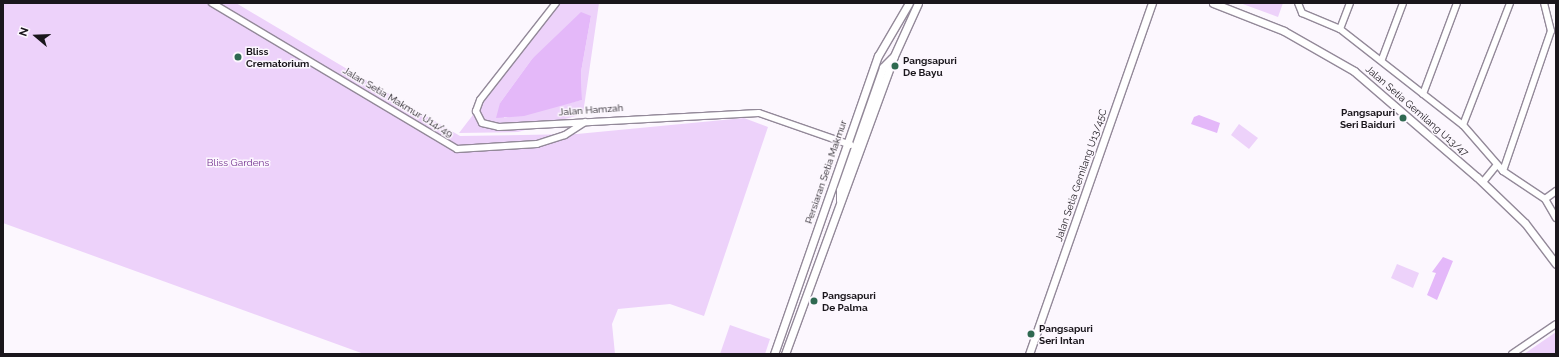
<!DOCTYPE html>
<html>
<head>
<meta charset="utf-8">
<style>
  body { margin:0 }
  #map { position:relative; width:1559px; height:357px; overflow:hidden; background:#fcf7fe; font-family:Raleway,sans-serif }
  div>[style] { position:absolute }
  .green>* { inset:0; background:#edd2fa }
  .water>* { inset:0; background:#e4b8f9 }
  .roads { filter:drop-shadow(1px 0 #938999) drop-shadow(-1px 0 #938999) drop-shadow(0 1px #938999) drop-shadow(0 -1px #938999) }
  .minor>* { height:6px; margin:-3px; padding:0 3px; transform-origin:3px; border-radius:3px; background:#fff }
  .tertiary>* { height:7px; margin:-3.5px; padding:0 3.5px; transform-origin:3.5px; border-radius:3.5px; background:#fff }
  .dots>* { width:11px; height:11px; translate:-50% -50%; box-sizing:border-box; border:2px solid #fcf7fe; border-radius:50% }
  span { translate:-50% -50%; white-space:nowrap; text-align:center; line-height:1.15; -webkit-text-stroke:3px #fcf7fe; paint-order:stroke }
  .poi-label { font-size:10px; color:#1a161c; font-weight:700 }
  .left { translate:0 -50%; text-align:left }
  .right { translate:-100% -50%; text-align:right }
  .street-label { font-size:10px; color:#1a161c }
  .park-label { font-size:10px; color:#743290 }
  .frame { position:absolute; inset:0; border:4px solid #1a161c; pointer-events:none }
  .north { position:absolute; left:16px; top:16px; width:40px; height:40px; -webkit-text-stroke:3px #fcf7fe; paint-order:stroke; rotate:289deg; font-size:11px; font-weight:700; line-height:16px; text-align:center; color:#1a161c }
  .north::after { content:''; display:block; margin:auto; width:14px; height:18px; background:#1a161c; clip-path:polygon(50% 0,100% 100%,50% 72%,0 100%) }
</style>
</head>
<body>
<div id="map">
  <div class="green">
    <i style="clip-path:polygon(3px 3px,236px 3px,460px 136px,577px 134px,744px 118px,768px 127px,704px 316px,670px 304px,618px 309px,612px 324px,615px 354px,364px 354px,3px 223px)"></i>
    <i style="clip-path:polygon(evenodd,559px 3px,599px 3px,583px 114px,518px 132px,459px 133px,559px 3px,591px 16px,581px 72px,582px 100px,504px 118px,500px 103px,532px 59px,591px 16px)"></i>
    <i style="clip-path:polygon(1240px 3px,1283px 3px,1278px 17px)"></i>
    <i style="clip-path:polygon(1239px 124px,1258px 138px,1249px 149px,1231px 135px)"></i>
    <i style="clip-path:polygon(1397px 264px,1419px 273px,1413px 288px,1391px 278px)"></i>
    <i style="clip-path:polygon(730px 325px,770px 339px,765px 354px,720px 354px)"></i>
    <i style="clip-path:polygon(1556px 332px,1556px 354px,1524px 354px)"></i>
  </div>
  <div class="water">
    <i style="clip-path:polygon(581px 12px,591px 16px,581px 72px,582px 100px,524px 116px,496px 118px,500px 103px,532px 59px)"></i>
    <i style="clip-path:polygon(1199px 115px,1220px 123px,1217px 133px,1191px 124px,1194px 117px)"></i>
    <i style="clip-path:polygon(1443px 257px,1453px 261px,1437px 300px,1427px 295px,1436px 273px,1432px 272px)"></i>
  </div>
  <div class="roads">
    <div class="minor">
      <i style="left:212px;top:3px;width:285px;rotate:30.8deg"></i>
      <i style="left:457px;top:149px;width:80px;rotate:-3.6deg"></i>
      <i style="left:537px;top:144px;width:29px;rotate:-18deg"></i>
      <i style="left:565px;top:135px;width:24px;rotate:-33deg"></i>
      <i style="left:556px;top:3px;width:123px;rotate:128.1deg"></i>
      <i style="left:480px;top:100px;width:12px;rotate:110deg"></i>
      <i style="left:476px;top:111px;width:13px;rotate:63deg"></i>
      <i style="left:482px;top:123px;width:17px;rotate:13deg"></i>
      <i style="left:499px;top:127px;width:260px;rotate:-3.1deg"></i>
      <i style="left:759px;top:113px;width:97px;rotate:19.2deg"></i>
      <i style="left:1298px;top:3px;width:11px;rotate:68deg"></i>
      <i style="left:1302px;top:13px;width:41px;rotate:22.8deg"></i>
      <i style="left:1340px;top:29px;width:156px;rotate:38deg"></i>
      <i style="left:1463px;top:125px;width:61px;rotate:49deg"></i>
      <i style="left:1503px;top:171px;width:50px;rotate:33.7deg"></i>
      <i style="left:1545px;top:199px;width:22px;rotate:60deg"></i>
      <i style="left:1340px;top:29px;width:28px;rotate:-69deg"></i>
      <i style="left:1382px;top:59px;width:60px;rotate:-69.4deg"></i>
      <i style="left:1423px;top:94px;width:97px;rotate:-69.5deg"></i>
      <i style="left:1463px;top:125px;width:131px;rotate:-68.9deg"></i>
      <i style="left:1503px;top:171px;width:148px;rotate:-71.1deg"></i>
      <i style="left:1551px;top:31px;width:29px;rotate:-104deg"></i>
      <i style="left:1483px;top:182px;width:22px;rotate:-51deg"></i>
      <i style="left:1545px;top:199px;width:14px;rotate:-36deg"></i>
      <i style="left:1512px;top:354px;width:53px;rotate:-34.3deg"></i>
    </div>
    <div class="tertiary">
      <i style="left:1213px;top:3px;width:76px;rotate:21.5deg"></i>
      <i style="left:1284px;top:31px;width:81px;rotate:29.7deg"></i>
      <i style="left:1354px;top:71px;width:162px;rotate:40.8deg"></i>
      <i style="left:1477px;top:177px;width:66px;rotate:43.8deg"></i>
      <i style="left:1525px;top:223px;width:51px;rotate:52.9deg"></i>
      <i style="left:840px;top:200px;width:10px;rotate:-90deg"></i>
      <i style="left:840px;top:190px;width:130px;rotate:-70.7deg"></i>
      <i style="left:883px;top:67px;width:13px;rotate:-45deg"></i>
      <i style="left:774px;top:354px;width:316px;rotate:-70.8deg"></i>
      <i style="left:878px;top:56px;width:61px;rotate:-59.7deg"></i>
      <i style="left:785px;top:354px;width:317px;rotate:-69.9deg"></i>
      <i style="left:894px;top:56px;width:58px;rotate:-65.6deg"></i>
      <i style="left:1029px;top:354px;width:372px;rotate:-70.7deg"></i>
    </div>
  </div>
  <div class="dots">
    <i style="left:238px;top:57px;background:#2f6951"></i>
    <i style="left:895px;top:66px;background:#2f6951"></i>
    <i style="left:1403px;top:118px;background:#2f6951"></i>
    <i style="left:814px;top:301px;background:#2f6951"></i>
    <i style="left:1031px;top:334px;background:#2f6951"></i>
  </div>
  <div class="poi-label">
    <span class="left" style="left:246px;top:57px">Bliss<br>Crematorium</span>
    <span class="left" style="left:903px;top:66px">Pangsapuri<br>De Bayu</span>
    <span class="right" style="left:1395px;top:118px">Pangsapuri<br>Seri Baiduri</span>
    <span class="left" style="left:822px;top:301px">Pangsapuri<br>De Palma</span>
    <span class="left" style="left:1039px;top:334px">Pangsapuri<br>Seri Intan</span>
  </div>
  <div class="street-label">
    <span style="left:398px;top:102px;rotate:31deg">Jalan Setia Makmur U14/49</span>
    <span style="left:591px;top:110px;rotate:-4deg">Jalan Hamzah</span>
    <span style="left:1417px;top:111px;rotate:41deg">Jalan Setia Gemilang U13/47</span>
    <span style="left:826px;top:172px;rotate:-71deg">Persiaran Setia Makmur</span>
    <span style="left:1081px;top:175px;rotate:-71deg">Jalan Setia Gemilang U13/45C</span>
  </div>
  <div class="park-label">
    <span style="left:238px;top:163px">Bliss Gardens</span>
  </div>
  <div class="frame"></div>
  <div class="north">N</div>
</div>
</body>
</html>
